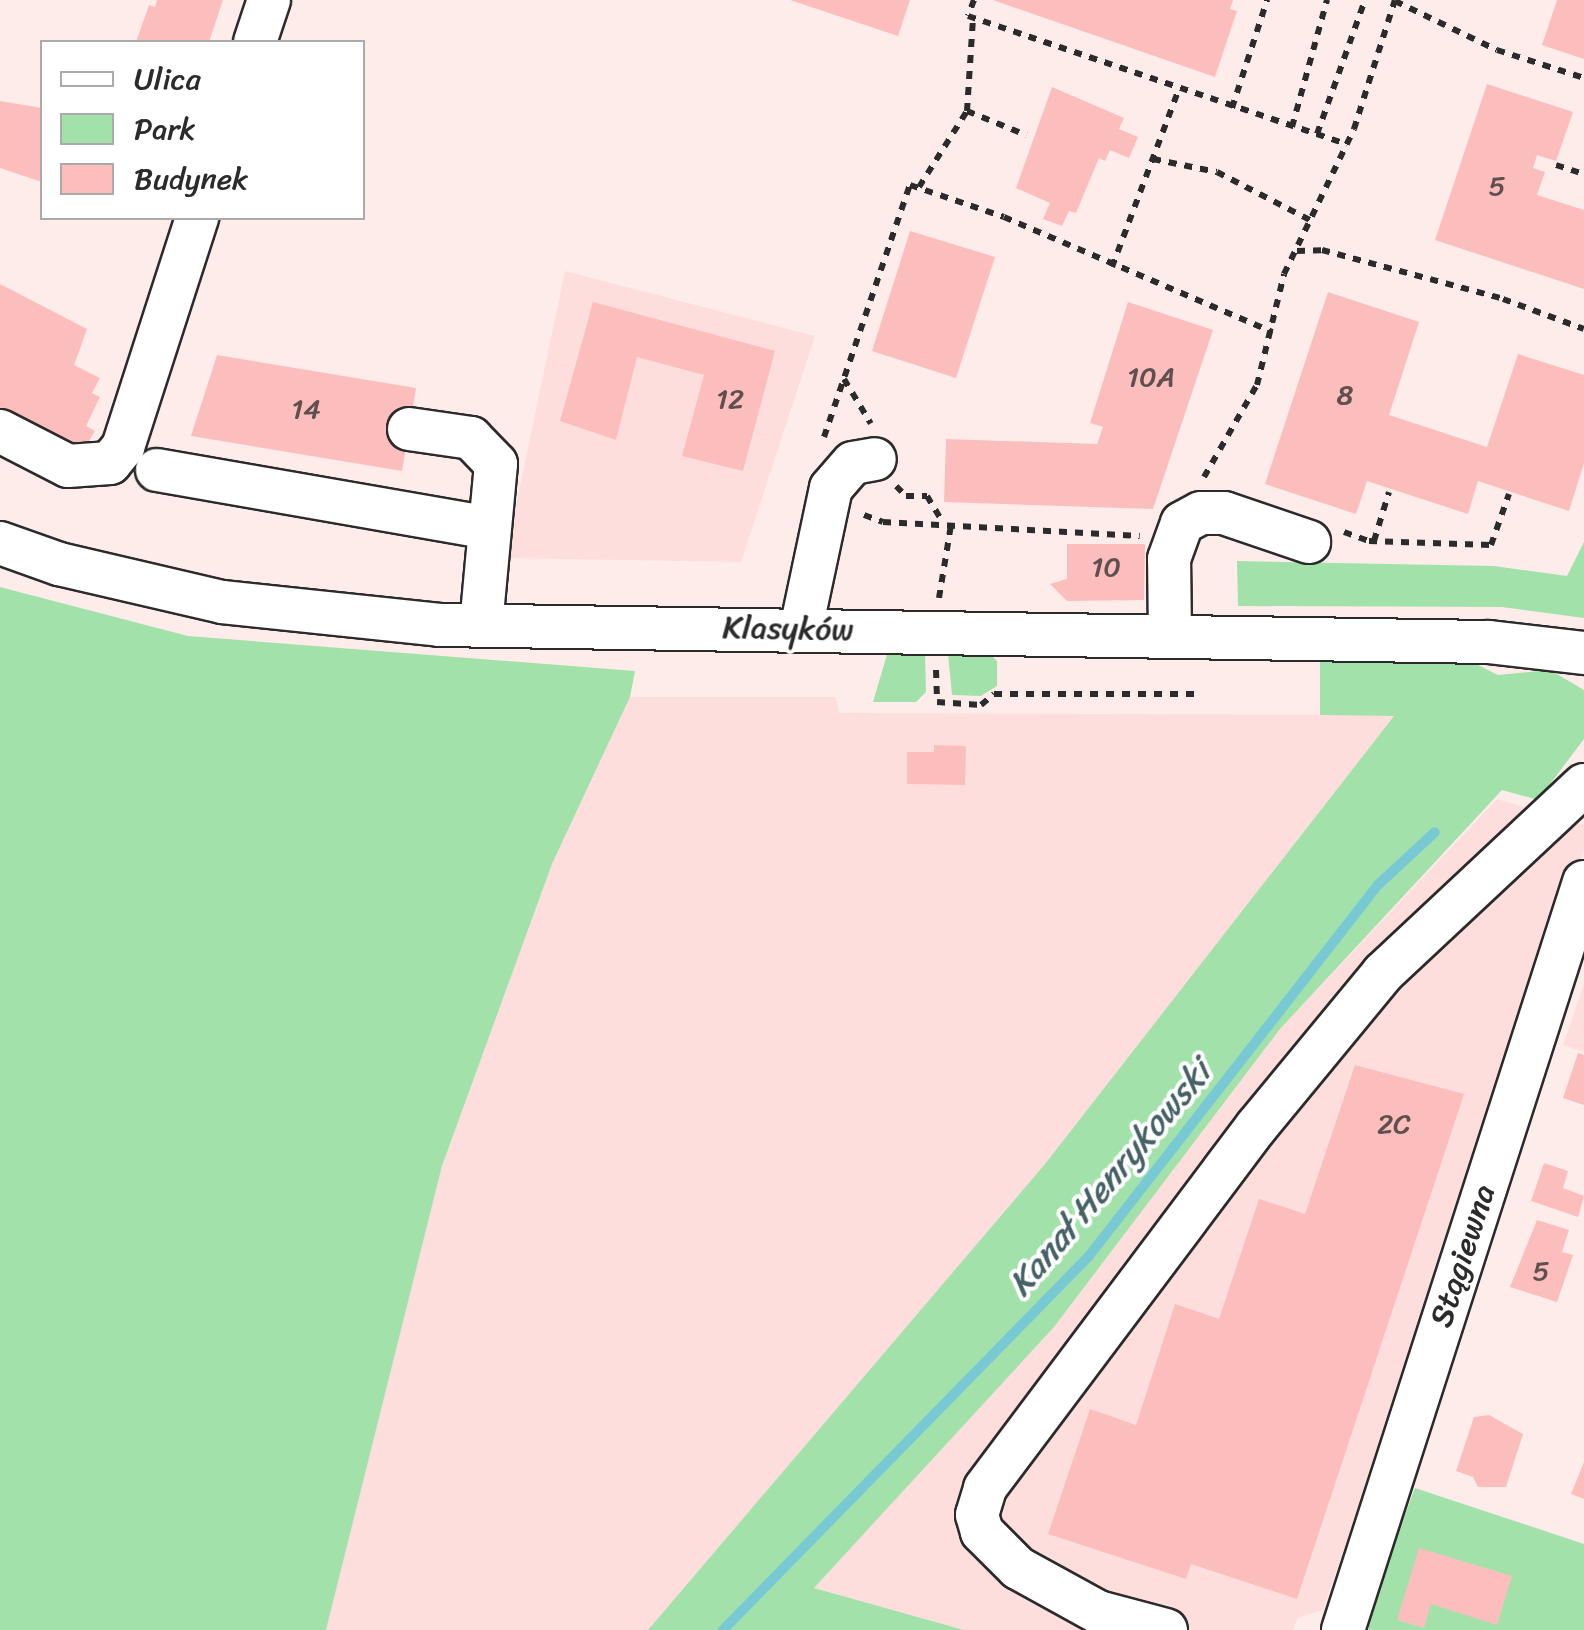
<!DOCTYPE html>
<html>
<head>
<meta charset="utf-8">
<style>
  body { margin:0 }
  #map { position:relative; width:1584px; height:1630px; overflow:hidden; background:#feeceb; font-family:Sriracha,sans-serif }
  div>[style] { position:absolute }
  .built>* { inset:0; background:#fddedd }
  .green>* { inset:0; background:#a2e2aa }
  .stream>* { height:10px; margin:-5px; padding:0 5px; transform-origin:5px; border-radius:5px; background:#79c9d5 }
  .building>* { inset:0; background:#fbbebc }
  .path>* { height:6px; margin-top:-3px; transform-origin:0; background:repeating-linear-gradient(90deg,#2b2b2b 0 8px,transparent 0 16px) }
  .roads { filter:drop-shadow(2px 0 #2b2b2b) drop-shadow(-2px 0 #2b2b2b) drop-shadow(0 2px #2b2b2b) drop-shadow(0 -2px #2b2b2b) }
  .minor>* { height:42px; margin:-21px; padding:0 21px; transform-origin:21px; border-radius:21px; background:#fff }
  span { translate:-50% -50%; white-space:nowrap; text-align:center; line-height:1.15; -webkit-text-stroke:8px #fff; paint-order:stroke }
  .number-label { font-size:28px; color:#5f504f }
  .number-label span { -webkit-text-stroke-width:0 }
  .street-label { font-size:32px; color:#2b2b2b }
  .water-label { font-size:35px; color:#466266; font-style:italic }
  .legend { position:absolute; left:40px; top:40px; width:325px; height:180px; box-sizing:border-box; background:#fff; border:2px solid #aaa; margin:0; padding:12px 18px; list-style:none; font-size:30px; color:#2b2b2b }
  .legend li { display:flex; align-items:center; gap:20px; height:50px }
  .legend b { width:50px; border:2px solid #aaa }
</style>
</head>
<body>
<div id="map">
  <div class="built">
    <i style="clip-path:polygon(565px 271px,815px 336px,741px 562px,505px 558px)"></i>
    <i style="clip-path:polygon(630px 697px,836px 697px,839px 713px,1395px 715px,1045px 1164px,648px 1630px,326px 1630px,442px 1166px,552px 864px)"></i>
    <i style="clip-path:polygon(1497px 799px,1584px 825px,1584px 849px,1323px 1610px,1298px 1618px,1293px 1630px,964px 1630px,814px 1588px,1054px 1327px,1280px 1029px)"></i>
    <i style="clip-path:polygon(1584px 984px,1584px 1052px,1563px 1045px)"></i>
  </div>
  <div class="green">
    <i style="clip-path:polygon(1584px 542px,1584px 618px,1502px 607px,1238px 606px,1237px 561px,1494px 566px,1567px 576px)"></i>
    <i style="clip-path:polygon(0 587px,188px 636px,635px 671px,630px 697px,552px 864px,442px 1166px,326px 1630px,0 1630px)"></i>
    <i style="clip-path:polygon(888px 651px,925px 652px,926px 692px,916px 702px,873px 702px)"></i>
    <i style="clip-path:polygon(948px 654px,991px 655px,997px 661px,997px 686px,981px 696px,952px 695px)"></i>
    <i style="clip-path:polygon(1320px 662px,1472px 662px,1498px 675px,1550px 670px,1584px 690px,1584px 739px,1538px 800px,1502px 790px,1280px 1029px,1054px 1327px,814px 1588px,964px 1630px,648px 1630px,1045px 1164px,1394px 716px,1320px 715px)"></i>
    <i style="clip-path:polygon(1415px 1488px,1584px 1544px,1584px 1630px,1369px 1630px,1367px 1616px)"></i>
  </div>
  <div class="stream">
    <i style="left:723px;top:1630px;width:523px;rotate:-45.62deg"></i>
    <i style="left:1089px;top:1256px;width:472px;rotate:-52.1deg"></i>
    <i style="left:1379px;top:884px;width:76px;rotate:-42.9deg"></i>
  </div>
  <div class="building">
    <i style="clip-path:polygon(157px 0,223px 0,209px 42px,136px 42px,149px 5px,155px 7px)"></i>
    <i style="clip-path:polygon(790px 0,910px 0,898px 36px)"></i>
    <i style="clip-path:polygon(993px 0,1233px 0,1230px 9px,1237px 11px,1215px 77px)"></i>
    <i style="clip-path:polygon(1557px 0,1584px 0,1584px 59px,1542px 45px)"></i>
    <i style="clip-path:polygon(1487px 84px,1573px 112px,1556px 161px,1537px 155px,1533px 168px,1545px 172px,1537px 195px,1584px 210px,1584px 289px,1435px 240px)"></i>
    <i style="clip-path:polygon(1052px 87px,1124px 118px,1119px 129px,1138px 137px,1129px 158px,1110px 150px,1105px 161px,1099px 158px,1076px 213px,1069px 211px,1062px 226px,1043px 219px,1050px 203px,1016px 188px)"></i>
    <i style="clip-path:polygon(0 101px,42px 108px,42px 182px,0 168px)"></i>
    <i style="clip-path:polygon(910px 231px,995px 257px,956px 378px,872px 351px)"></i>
    <i style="clip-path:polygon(0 284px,87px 329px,74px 365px,100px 378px,92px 393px,100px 397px,86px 426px,95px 431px,82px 452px,0 412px)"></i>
    <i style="clip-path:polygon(1328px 292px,1419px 322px,1389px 415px,1487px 447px,1518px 354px,1584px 375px,1584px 463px,1569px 511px,1478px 481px,1468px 514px,1367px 481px,1356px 514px,1265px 484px)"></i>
    <i style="clip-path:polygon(593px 302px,775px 351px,743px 471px,682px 456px,704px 375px,637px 357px,616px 440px,560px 421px)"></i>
    <i style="clip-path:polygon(1128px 302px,1213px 330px,1153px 509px,944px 502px,946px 439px,1097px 444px,1103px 427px,1090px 423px)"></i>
    <i style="clip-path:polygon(217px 355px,416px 388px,402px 471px,191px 436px)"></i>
    <i style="clip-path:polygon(1067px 544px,1145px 544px,1144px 600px,1067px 601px,1050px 584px,1067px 579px)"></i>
    <i style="clip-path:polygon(934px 745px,966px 746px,965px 785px,907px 784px,907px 752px,934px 752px)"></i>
    <i style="clip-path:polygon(1578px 1053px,1584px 1055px,1584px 1105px,1563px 1098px)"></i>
    <i style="clip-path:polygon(1355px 1065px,1464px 1094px,1297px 1599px,1191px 1564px,1186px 1579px,1048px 1534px,1090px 1409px,1136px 1425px,1175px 1304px,1219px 1319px,1259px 1199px,1305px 1214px)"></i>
    <i style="clip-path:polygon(1544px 1163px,1568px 1171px,1563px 1188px,1584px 1196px,1578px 1217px,1531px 1201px)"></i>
    <i style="clip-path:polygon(1537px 1220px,1569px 1230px,1562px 1252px,1573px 1255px,1557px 1302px,1510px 1287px)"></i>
    <i style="clip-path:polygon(1489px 1415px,1523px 1434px,1506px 1487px,1478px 1487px,1473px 1477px,1456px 1471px,1474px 1417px)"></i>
    <i style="clip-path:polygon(1584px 1462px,1584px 1499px,1571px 1494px)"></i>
    <i style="clip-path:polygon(1419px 1548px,1512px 1576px,1497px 1625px,1431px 1604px,1424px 1628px,1397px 1620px)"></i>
  </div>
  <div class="path">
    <i style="left:974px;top:0;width:17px;rotate:111deg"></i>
    <i style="left:968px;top:16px;width:400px;rotate:18.7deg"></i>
    <i style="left:1395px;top:1px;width:113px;rotate:25.7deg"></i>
    <i style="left:1497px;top:50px;width:91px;rotate:17.8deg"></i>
    <i style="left:1232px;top:108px;width:114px;rotate:-72deg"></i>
    <i style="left:967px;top:111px;width:64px;rotate:22.1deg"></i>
    <i style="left:1292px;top:127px;width:132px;rotate:-74.6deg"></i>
    <i style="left:1317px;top:134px;width:142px;rotate:-70.3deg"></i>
    <i style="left:1153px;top:159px;width:65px;rotate:11.5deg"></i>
    <i style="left:1217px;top:172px;width:107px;rotate:27.3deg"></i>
    <i style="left:1556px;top:165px;width:29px;rotate:18deg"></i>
    <i style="left:919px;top:187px;width:90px;rotate:-57.7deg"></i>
    <i style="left:967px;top:111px;width:93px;rotate:-86.3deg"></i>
    <i style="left:1297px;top:251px;width:25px;rotate:-2deg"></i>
    <i style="left:1322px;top:250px;width:188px;rotate:15.1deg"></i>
    <i style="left:1503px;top:299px;width:86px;rotate:20.3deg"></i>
    <i style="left:1112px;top:267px;width:188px;rotate:-69.4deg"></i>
    <i style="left:844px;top:379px;width:52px;rotate:59deg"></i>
    <i style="left:824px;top:437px;width:266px;rotate:-71.2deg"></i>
    <i style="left:910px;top:185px;width:99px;rotate:18.8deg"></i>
    <i style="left:1004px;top:217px;width:292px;rotate:23.2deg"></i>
    <i style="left:1204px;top:477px;width:106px;rotate:-60.1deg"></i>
    <i style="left:1257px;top:385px;width:114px;rotate:-76.3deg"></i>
    <i style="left:1284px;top:274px;width:161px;rotate:-64.2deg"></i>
    <i style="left:1354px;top:129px;width:135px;rotate:-72.4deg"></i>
    <i style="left:896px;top:486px;width:14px;rotate:45deg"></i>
    <i style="left:906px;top:496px;width:21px"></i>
    <i style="left:927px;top:496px;width:31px;rotate:59deg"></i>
    <i style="left:864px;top:515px;width:20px;rotate:20deg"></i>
    <i style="left:883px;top:522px;width:257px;rotate:3.1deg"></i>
    <i style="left:1344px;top:532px;width:27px;rotate:20deg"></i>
    <i style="left:1369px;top:541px;width:122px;rotate:1.9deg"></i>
    <i style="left:1491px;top:545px;width:54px;rotate:-70.6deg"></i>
    <i style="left:1374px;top:541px;width:51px;rotate:-73deg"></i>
    <i style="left:939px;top:598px;width:74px;rotate:-80.7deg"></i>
    <i style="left:936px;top:670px;width:32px;rotate:88deg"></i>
    <i style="left:937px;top:702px;width:44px;rotate:3.9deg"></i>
    <i style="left:981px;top:705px;width:17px;rotate:-40deg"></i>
    <i style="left:994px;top:694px;width:204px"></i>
  </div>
  <div class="roads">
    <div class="minor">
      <i style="left:255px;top:42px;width:44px;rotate:-71.6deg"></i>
      <i style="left:409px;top:429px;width:63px;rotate:8.3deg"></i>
      <i style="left:471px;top:438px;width:36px;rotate:46deg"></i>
      <i style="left:496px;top:464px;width:162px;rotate:95.3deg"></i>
      <i style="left:0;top:431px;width:76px;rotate:27.2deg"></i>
      <i style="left:68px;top:466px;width:42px;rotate:-4.1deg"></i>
      <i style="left:110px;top:463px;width:21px;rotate:-51deg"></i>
      <i style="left:123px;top:447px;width:241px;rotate:-72.1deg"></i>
      <i style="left:157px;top:470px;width:337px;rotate:9.9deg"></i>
      <i style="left:0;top:543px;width:63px;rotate:19.6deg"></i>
      <i style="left:59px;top:564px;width:167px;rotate:13.1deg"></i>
      <i style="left:222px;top:602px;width:219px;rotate:6deg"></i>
      <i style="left:440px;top:625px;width:1049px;rotate:0.93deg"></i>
      <i style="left:1489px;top:642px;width:96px;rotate:6.6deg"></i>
      <i style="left:801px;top:629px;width:144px;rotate:-78deg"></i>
      <i style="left:831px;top:488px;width:33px;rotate:-49deg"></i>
      <i style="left:853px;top:463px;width:22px;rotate:-10deg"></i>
      <i style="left:1170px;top:636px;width:77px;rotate:-90.7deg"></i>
      <i style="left:1169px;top:559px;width:38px;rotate:-70deg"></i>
      <i style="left:1182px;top:523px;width:21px;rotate:-28deg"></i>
      <i style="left:1201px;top:513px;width:23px"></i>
      <i style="left:1224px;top:513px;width:90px;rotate:18.8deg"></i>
      <i style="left:1166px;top:1630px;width:70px;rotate:-165.2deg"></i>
      <i style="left:1098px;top:1612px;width:91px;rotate:-151.2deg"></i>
      <i style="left:1018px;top:1568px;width:51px;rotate:-135deg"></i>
      <i style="left:982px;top:1532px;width:18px;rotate:-106deg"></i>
      <i style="left:977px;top:1515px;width:28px;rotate:-73deg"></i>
      <i style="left:985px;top:1488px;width:453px;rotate:-53.1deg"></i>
      <i style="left:1257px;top:1126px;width:198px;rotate:-50.5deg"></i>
      <i style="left:1383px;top:973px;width:275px;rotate:-43.1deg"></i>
      <i style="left:1343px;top:1630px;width:786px;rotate:-72.14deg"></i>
    </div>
  </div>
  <div class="number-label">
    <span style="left:1497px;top:186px">5</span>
    <span style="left:1151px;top:377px">10A</span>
    <span style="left:1345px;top:395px">8</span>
    <span style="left:730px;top:399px">12</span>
    <span style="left:306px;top:409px">14</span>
    <span style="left:1106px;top:567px">10</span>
    <span style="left:1394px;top:1124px">2C</span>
    <span style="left:1541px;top:1271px">5</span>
  </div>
  <div class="street-label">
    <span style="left:788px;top:629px;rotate:1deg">Klasyków</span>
    <span style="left:1463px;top:1256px;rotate:-72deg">Stągiewna</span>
  </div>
  <div class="water-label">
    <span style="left:1109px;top:1178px;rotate:-50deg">Kanał Henrykowski</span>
  </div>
  <ul class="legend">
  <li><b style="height:12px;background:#fff"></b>Ulica</li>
  <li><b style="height:28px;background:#a2e2aa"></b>Park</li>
  <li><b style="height:28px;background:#fbbebc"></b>Budynek</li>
  </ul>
</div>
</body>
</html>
